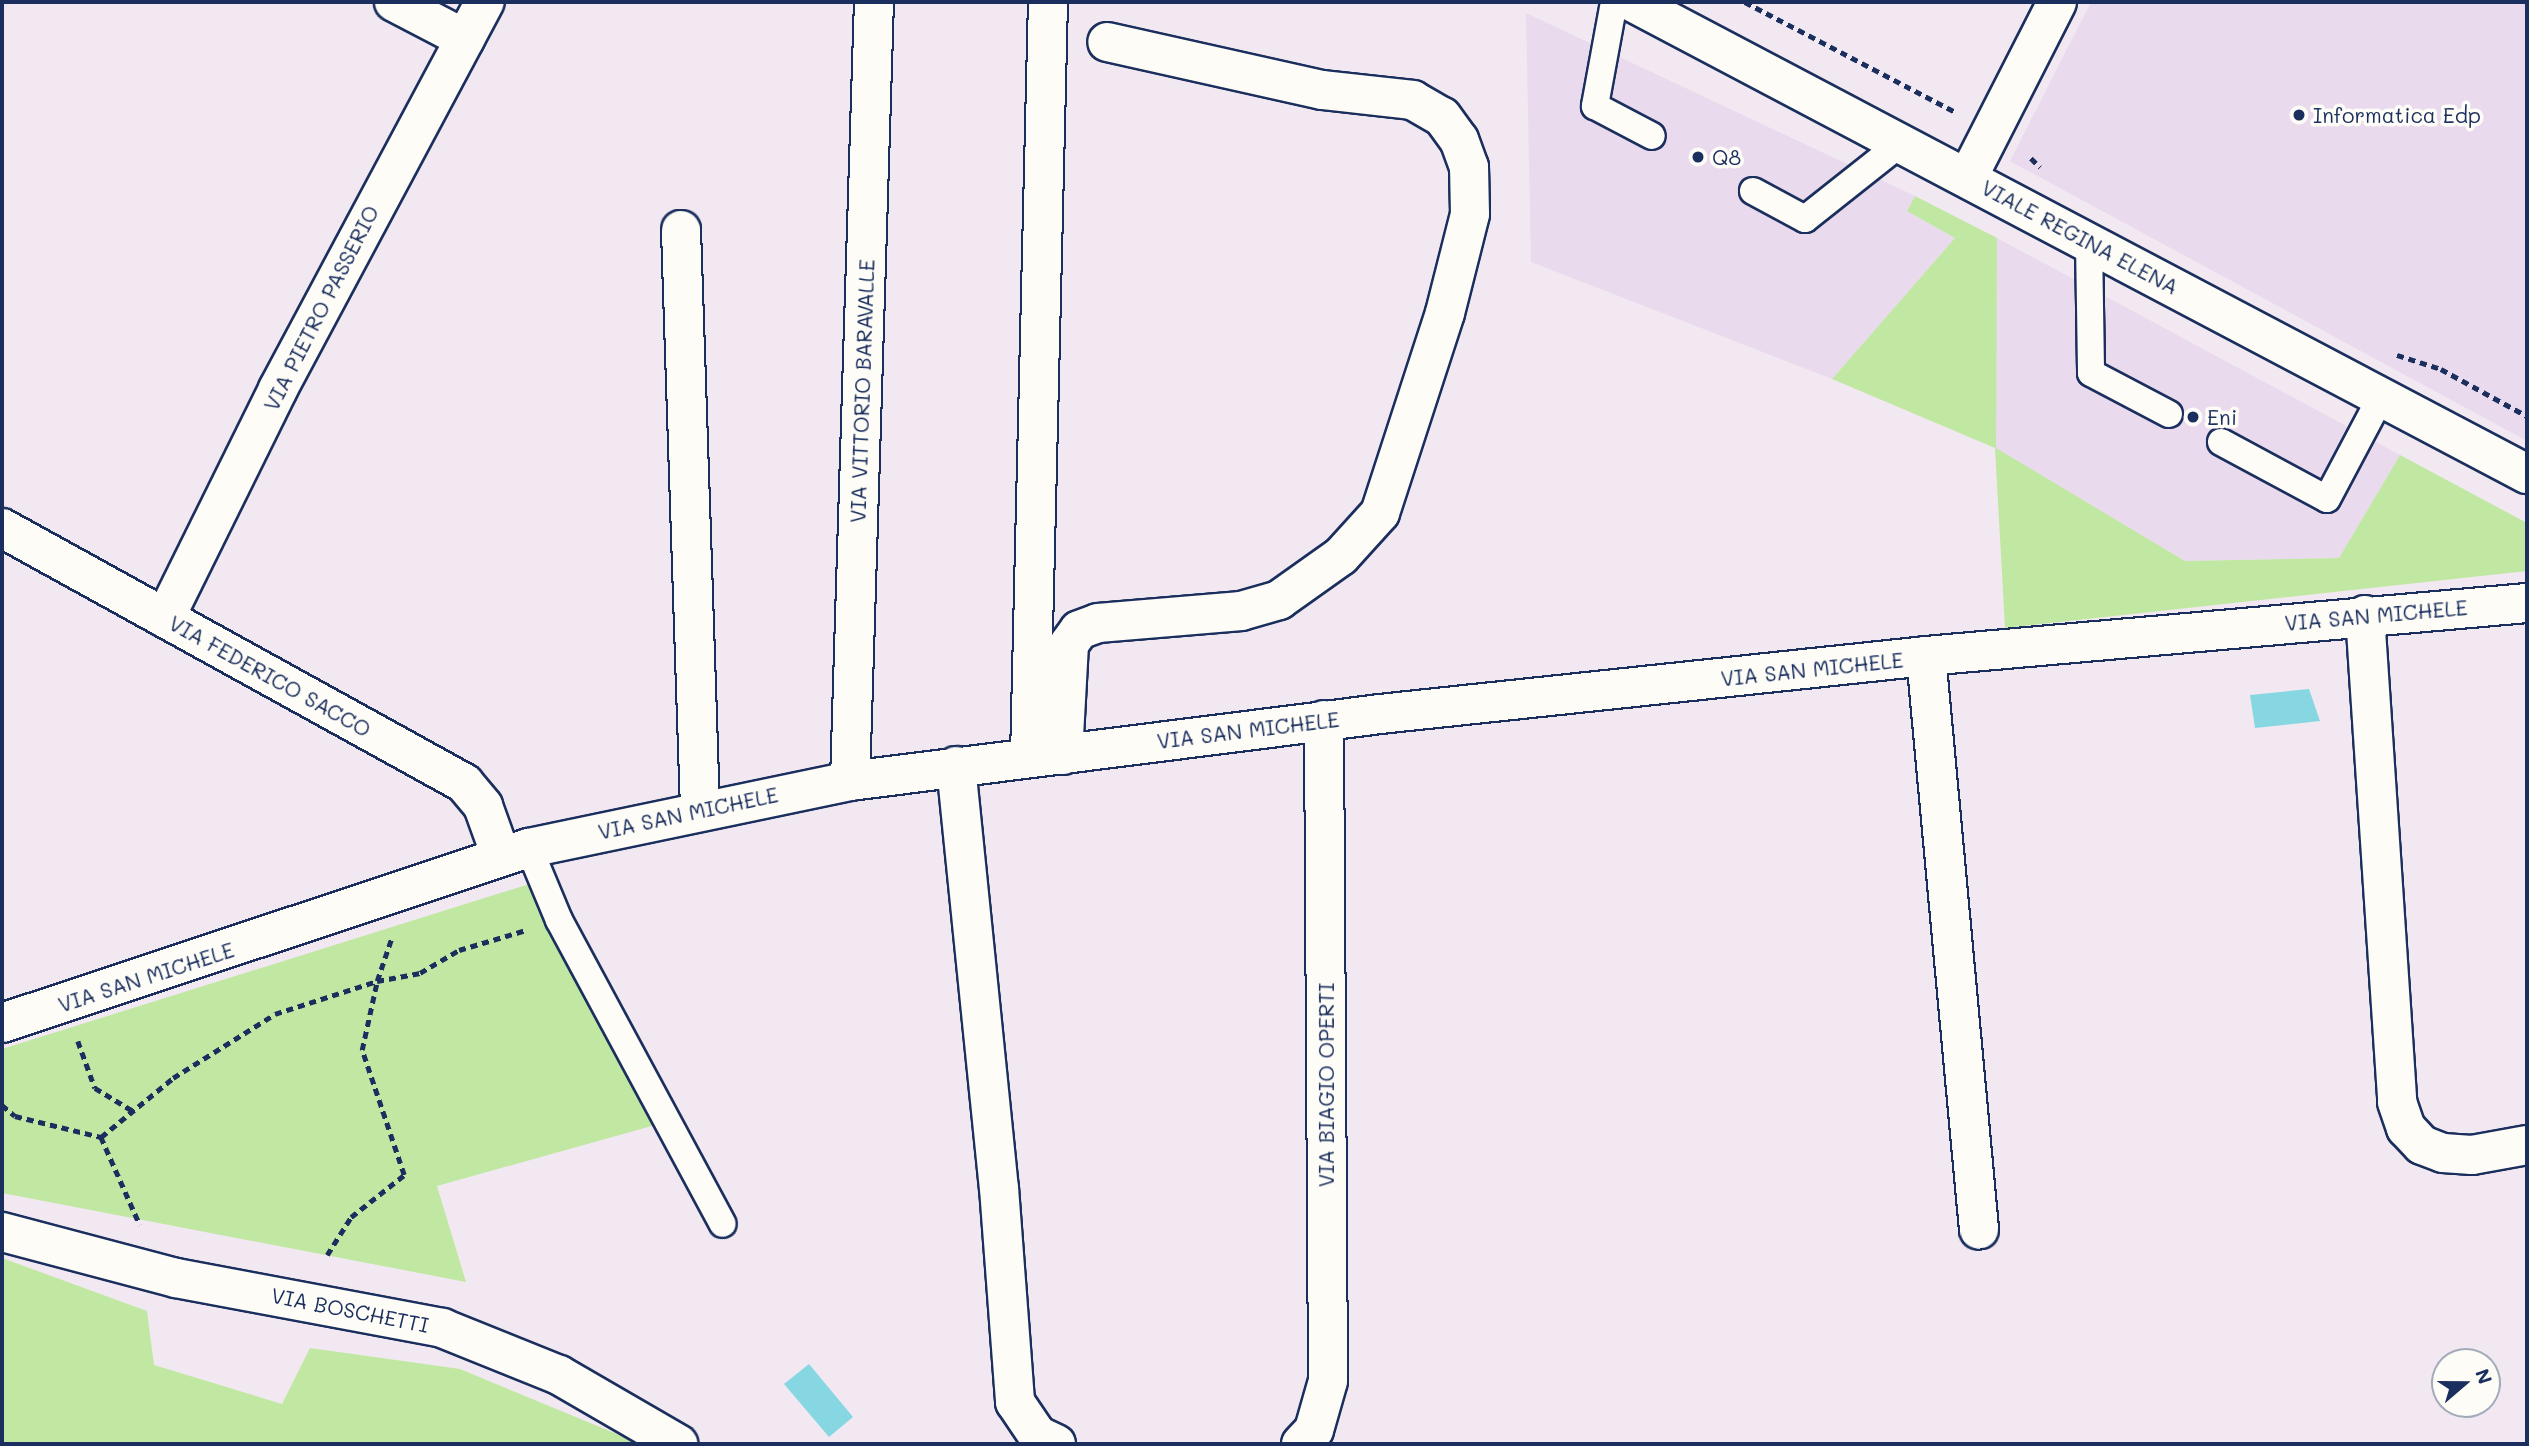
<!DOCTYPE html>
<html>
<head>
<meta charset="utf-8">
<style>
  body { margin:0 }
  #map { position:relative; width:2529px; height:1446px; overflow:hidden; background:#f2e8f1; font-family:Mali,sans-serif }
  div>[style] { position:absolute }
  .built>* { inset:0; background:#eadaed }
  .green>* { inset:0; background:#c0e8a3 }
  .water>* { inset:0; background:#87d7e3 }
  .path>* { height:4.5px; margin-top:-2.25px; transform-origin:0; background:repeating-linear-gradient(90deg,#1b2f5e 0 7px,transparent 0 12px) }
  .roads { filter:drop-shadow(2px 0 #1b2f5e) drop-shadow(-2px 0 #1b2f5e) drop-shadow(0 2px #1b2f5e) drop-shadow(0 -2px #1b2f5e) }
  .lane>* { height:26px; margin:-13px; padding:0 13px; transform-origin:13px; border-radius:13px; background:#fdfcf7 }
  .street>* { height:38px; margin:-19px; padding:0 19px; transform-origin:19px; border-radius:19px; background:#fdfcf7 }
  .secondary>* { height:38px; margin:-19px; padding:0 19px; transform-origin:19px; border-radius:19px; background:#fdfcf7 }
  .dots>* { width:19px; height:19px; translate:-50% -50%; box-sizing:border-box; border:4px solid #fdfcf7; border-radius:50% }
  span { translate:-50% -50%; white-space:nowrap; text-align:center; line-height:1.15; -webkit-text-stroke:7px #fdfcf7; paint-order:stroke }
  .poi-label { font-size:21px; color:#1b2f5e }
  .left { translate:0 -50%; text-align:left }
  .street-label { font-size:21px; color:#1b2f5e }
  .frame { position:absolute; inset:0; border:4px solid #1b2f5e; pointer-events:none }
  .north { position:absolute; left:2431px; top:1348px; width:70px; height:70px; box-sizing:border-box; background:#fdfcf7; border:2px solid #a3aaba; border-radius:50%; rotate:70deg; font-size:19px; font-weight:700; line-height:28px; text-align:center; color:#1b2f5e }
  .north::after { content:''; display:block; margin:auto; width:24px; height:32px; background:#1b2f5e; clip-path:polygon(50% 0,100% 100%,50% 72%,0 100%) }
</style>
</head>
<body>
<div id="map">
  <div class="built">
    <i style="clip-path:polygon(2091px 2px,2527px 2px,2527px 441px,2010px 161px)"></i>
    <i style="clip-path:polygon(1526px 13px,1915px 196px,1907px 211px,1955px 238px,1832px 379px,1531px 262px)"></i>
    <i style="clip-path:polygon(1997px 238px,2400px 455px,2339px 558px,2185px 561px,1995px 448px)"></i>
  </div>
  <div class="green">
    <i style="clip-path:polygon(1915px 196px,1997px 238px,1996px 448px,2185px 561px,2339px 558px,2400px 455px,2527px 523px,2527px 571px,2005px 628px,1995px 448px,1832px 379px,1955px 238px,1907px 211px)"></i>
    <i style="clip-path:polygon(542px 880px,666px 1122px,437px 1186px,466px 1282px,2px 1193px,2px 1049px)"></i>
    <i style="clip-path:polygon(2px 1258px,147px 1311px,154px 1365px,282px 1404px,310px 1348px,460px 1369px,641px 1444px,2px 1444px)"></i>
  </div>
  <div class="water">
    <i style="clip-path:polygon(2309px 689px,2320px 721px,2255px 728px,2250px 695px)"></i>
    <i style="clip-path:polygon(809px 1364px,853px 1417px,829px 1437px,784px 1384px)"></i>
  </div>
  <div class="path">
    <i style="left:1745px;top:2px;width:237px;rotate:27.6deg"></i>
    <i style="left:2031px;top:158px;width:13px;rotate:45deg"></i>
    <i style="left:2397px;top:355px;width:46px;rotate:17.7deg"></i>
    <i style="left:2441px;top:369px;width:98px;rotate:28.7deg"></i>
    <i style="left:78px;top:1041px;width:50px;rotate:70.1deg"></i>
    <i style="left:95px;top:1088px;width:44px;rotate:31.2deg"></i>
    <i style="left:2px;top:1105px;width:17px;rotate:40deg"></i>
    <i style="left:15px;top:1116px;width:89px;rotate:13.7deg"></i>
    <i style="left:101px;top:1137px;width:96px;rotate:66.1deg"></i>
    <i style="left:101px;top:1137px;width:93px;rotate:-39.3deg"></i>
    <i style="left:173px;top:1078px;width:120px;rotate:-32.1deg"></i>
    <i style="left:275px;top:1014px;width:107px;rotate:-17.9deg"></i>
    <i style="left:377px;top:981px;width:46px;rotate:-71.2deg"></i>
    <i style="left:327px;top:1255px;width:45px;rotate:-57.7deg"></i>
    <i style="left:351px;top:1217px;width:68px;rotate:-38.4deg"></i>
    <i style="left:404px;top:1175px;width:132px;rotate:-108.6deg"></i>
    <i style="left:362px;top:1050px;width:71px;rotate:-77.7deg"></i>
    <i style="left:377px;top:981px;width:44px;rotate:-10.5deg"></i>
    <i style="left:420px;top:973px;width:45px;rotate:-30.5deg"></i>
    <i style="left:459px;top:950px;width:70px;rotate:-16.6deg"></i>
  </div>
  <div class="roads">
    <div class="lane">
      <i style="left:1614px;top:2px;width:106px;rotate:100.4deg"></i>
      <i style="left:1595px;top:106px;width:64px;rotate:27.8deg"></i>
      <i style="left:1753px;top:191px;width:59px;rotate:28.3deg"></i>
      <i style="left:1805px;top:219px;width:122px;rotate:-38.4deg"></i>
      <i style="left:2089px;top:242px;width:131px;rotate:89.1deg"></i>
      <i style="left:2091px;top:373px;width:88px;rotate:27.7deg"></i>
      <i style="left:2221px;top:442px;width:120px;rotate:28.3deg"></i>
      <i style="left:2327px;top:499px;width:115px;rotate:-62.1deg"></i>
      <i style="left:529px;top:848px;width:78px;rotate:67.4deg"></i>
      <i style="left:559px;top:920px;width:345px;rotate:61.7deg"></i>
    </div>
    <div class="street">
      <i style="left:394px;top:2px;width:80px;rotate:27.5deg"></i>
      <i style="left:1968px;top:177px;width:196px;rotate:-63deg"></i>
      <i style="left:681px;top:230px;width:579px;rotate:88.12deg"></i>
      <i style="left:2px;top:528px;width:528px;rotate:28.9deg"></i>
      <i style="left:464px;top:783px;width:30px;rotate:50deg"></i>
      <i style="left:483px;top:806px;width:53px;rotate:70.2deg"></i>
      <i style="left:2365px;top:615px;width:488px;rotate:86.2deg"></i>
      <i style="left:2397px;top:1102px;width:28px;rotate:71deg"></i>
      <i style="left:2406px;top:1128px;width:23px;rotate:47deg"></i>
      <i style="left:2422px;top:1145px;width:22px;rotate:21deg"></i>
      <i style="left:2443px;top:1153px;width:29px;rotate:4deg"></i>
      <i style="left:2472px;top:1155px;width:56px;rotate:-10.3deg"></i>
      <i style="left:165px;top:618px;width:255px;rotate:-63.7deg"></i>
      <i style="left:278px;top:389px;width:439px;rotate:-61.9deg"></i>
      <i style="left:1926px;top:656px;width:576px;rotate:84.72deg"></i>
      <i style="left:1063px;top:755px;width:111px;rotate:-86.9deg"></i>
      <i style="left:1069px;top:644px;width:17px;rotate:-54deg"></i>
      <i style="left:1079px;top:630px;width:20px;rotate:-20deg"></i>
      <i style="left:1098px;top:623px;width:144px;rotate:-4.8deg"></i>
      <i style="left:1241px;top:611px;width:40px;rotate:-16deg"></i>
      <i style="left:1279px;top:600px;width:76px;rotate:-35.4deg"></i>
      <i style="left:1341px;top:556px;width:58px;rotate:-47.8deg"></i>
      <i style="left:1380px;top:513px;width:210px;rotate:-72deg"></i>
      <i style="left:1445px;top:313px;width:102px;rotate:-75.8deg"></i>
      <i style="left:1470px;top:214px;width:47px;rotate:-91.2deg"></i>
      <i style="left:1469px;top:167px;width:29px;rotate:-110deg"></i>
      <i style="left:1459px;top:140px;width:29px;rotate:-126deg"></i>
      <i style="left:1442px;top:117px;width:34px;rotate:-150deg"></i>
      <i style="left:1413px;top:100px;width:92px;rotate:-173.7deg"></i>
      <i style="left:1322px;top:90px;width:220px;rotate:-167.4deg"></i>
      <i style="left:1030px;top:758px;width:756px;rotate:-88.64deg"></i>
      <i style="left:956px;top:766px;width:424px;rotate:84.2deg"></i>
      <i style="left:999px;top:1188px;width:215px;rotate:85.7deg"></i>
      <i style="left:1015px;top:1402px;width:40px;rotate:56deg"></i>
      <i style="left:1037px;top:1435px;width:21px;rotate:25deg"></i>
      <i style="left:850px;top:781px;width:779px;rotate:-88.24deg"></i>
      <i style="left:2px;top:1023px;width:555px;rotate:-18.37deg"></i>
      <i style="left:529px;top:848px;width:328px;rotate:-11.8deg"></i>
      <i style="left:850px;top:781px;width:534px;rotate:-7.2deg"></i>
      <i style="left:1380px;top:714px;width:549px;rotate:-6.06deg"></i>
      <i style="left:1926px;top:656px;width:603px;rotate:-5.04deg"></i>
      <i style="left:2px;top:1232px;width:180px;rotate:14.8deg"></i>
      <i style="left:176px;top:1278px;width:271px;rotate:10.6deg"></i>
      <i style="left:442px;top:1328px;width:126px;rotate:21.9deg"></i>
      <i style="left:559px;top:1375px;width:138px;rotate:30.1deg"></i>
      <i style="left:1301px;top:1444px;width:19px;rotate:-47deg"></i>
      <i style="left:1314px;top:1430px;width:51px;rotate:-74.1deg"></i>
      <i style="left:1328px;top:1381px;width:661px;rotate:-90.35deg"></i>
    </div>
    <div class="secondary">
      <i style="left:1632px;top:2px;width:1012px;rotate:27.81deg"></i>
    </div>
  </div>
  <div class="dots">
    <i style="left:2299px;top:115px;background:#1b2f5e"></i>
    <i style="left:1698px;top:157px;background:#1b2f5e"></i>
    <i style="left:2193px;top:417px;background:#1b2f5e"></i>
  </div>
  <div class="poi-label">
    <span class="left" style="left:2313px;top:115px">Informatica Edp</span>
    <span class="left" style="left:1712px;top:157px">Q8</span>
    <span class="left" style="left:2207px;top:417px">Eni</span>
  </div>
  <div class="street-label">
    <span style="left:2080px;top:237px;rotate:28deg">VIALE REGINA ELENA</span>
    <span style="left:321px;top:308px;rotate:-63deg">VIA PIETRO PASSERIO</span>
    <span style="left:862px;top:391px;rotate:-88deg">VIA VITTORIO BARAVALLE</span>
    <span style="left:2376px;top:615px;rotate:-5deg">VIA SAN MICHELE</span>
    <span style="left:1812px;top:669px;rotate:-6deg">VIA SAN MICHELE</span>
    <span style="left:270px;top:676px;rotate:29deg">VIA FEDERICO SACCO</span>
    <span style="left:1248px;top:730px;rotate:-7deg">VIA SAN MICHELE</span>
    <span style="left:688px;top:813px;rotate:-12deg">VIA SAN MICHELE</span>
    <span style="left:146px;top:977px;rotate:-18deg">VIA SAN MICHELE</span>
    <span style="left:1326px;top:1085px;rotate:-90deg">VIA BIAGIO OPERTI</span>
    <span style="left:350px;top:1310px;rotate:11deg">VIA BOSCHETTI</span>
  </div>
  <div class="frame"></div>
  <div class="north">N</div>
</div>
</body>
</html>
